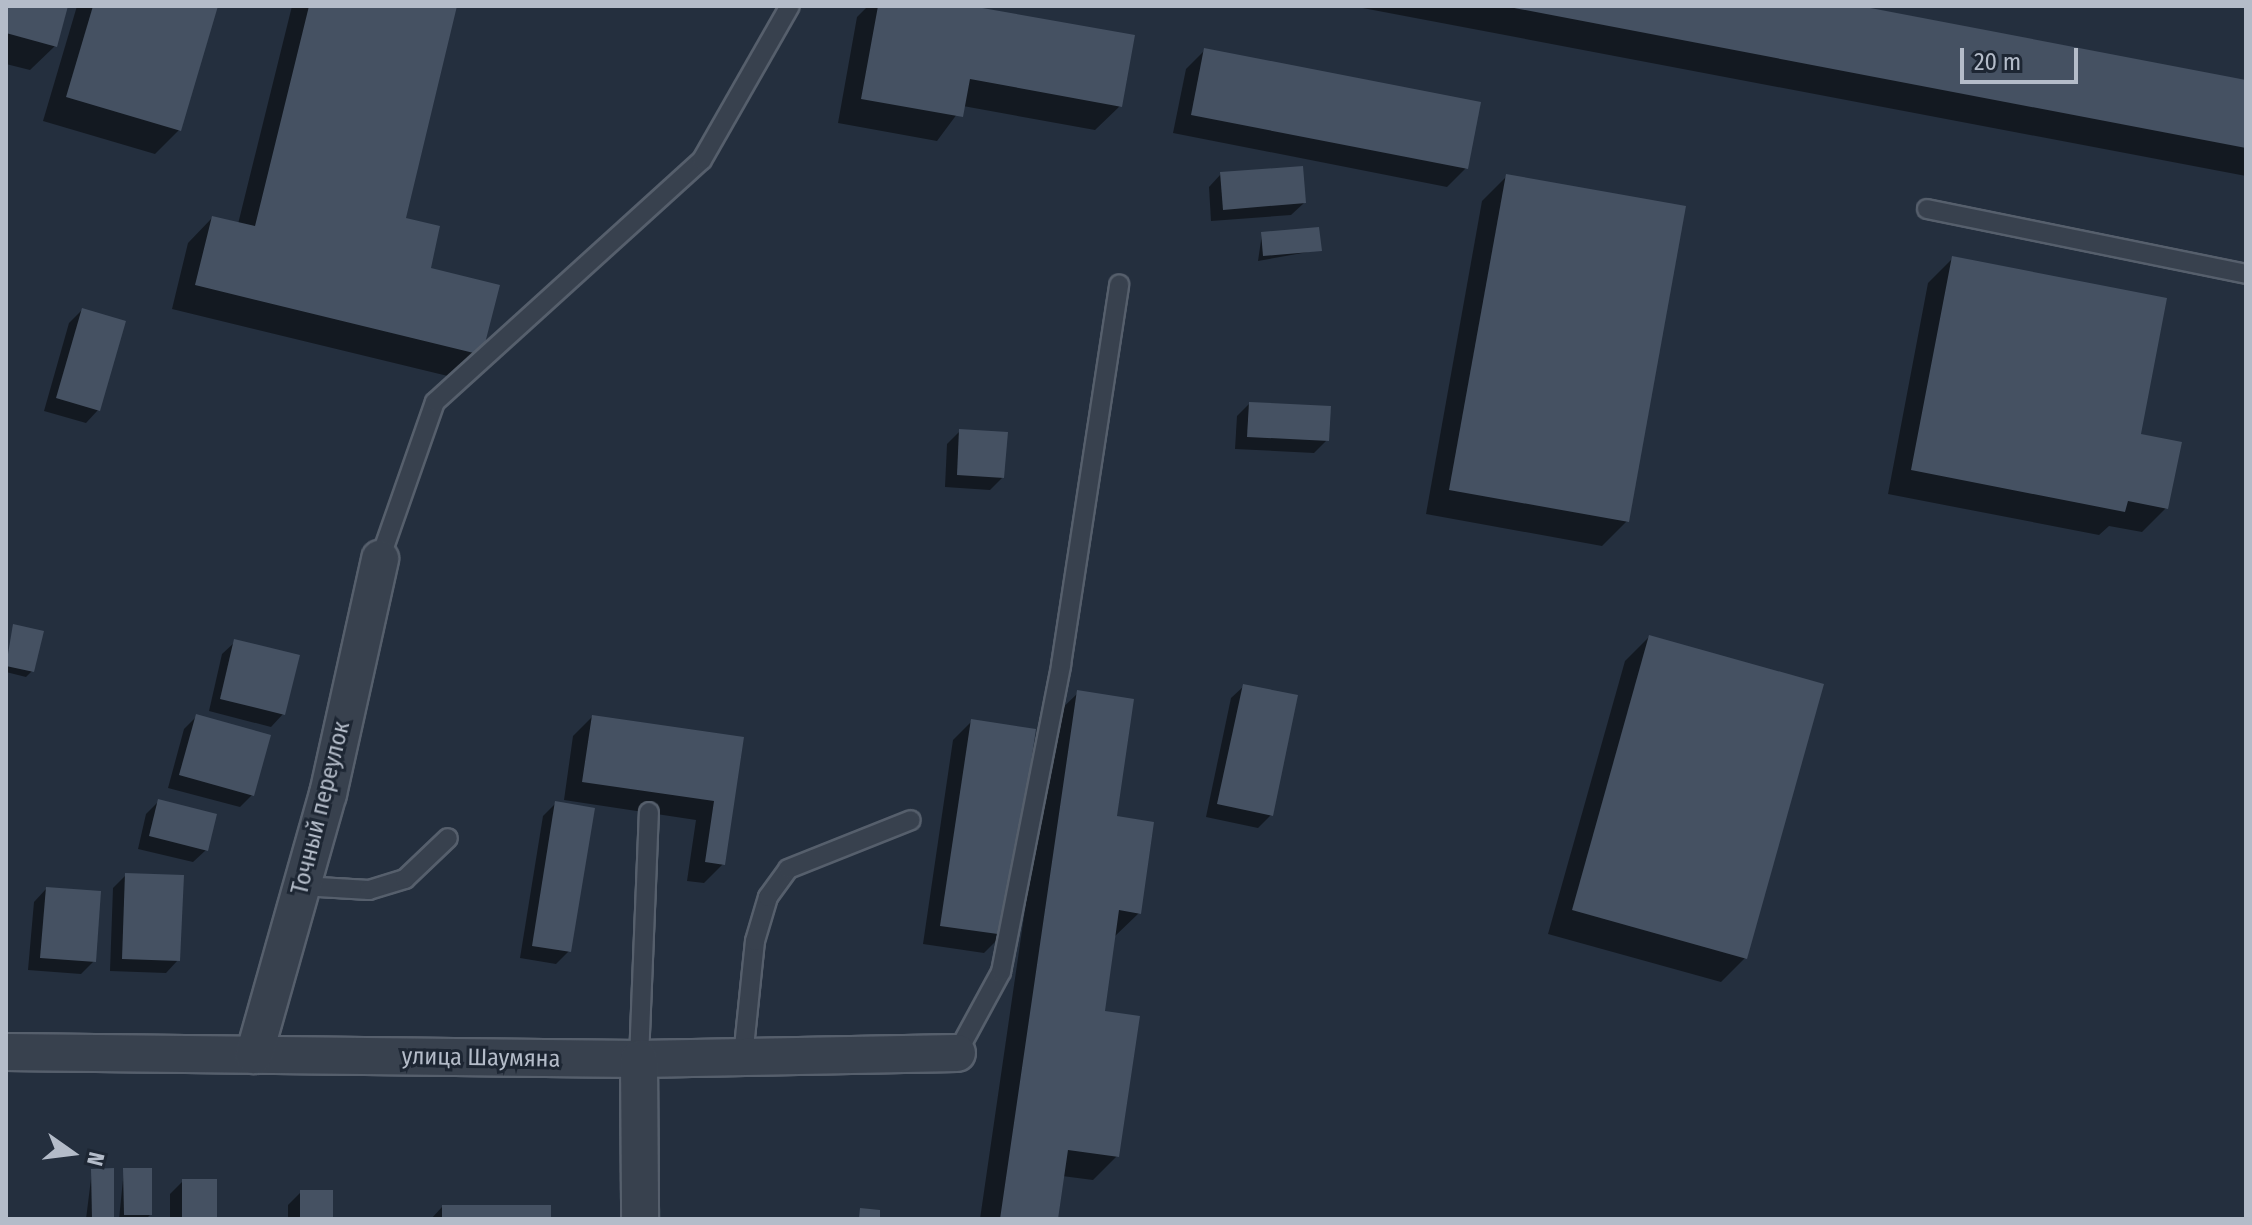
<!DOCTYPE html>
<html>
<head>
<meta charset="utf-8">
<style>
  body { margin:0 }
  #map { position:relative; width:2252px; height:1225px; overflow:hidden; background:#242f3e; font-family:"Fira Sans Condensed",sans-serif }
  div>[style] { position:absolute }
  .shadow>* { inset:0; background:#0007 }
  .building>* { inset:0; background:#455162 }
  .roads { filter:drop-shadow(2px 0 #565f6c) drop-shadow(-2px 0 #565f6c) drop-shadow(0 2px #565f6c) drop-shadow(0 -2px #565f6c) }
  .service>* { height:18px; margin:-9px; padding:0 9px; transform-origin:9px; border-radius:9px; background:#38414e }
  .minor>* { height:36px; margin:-18px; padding:0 18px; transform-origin:18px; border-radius:18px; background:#38414e }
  span { translate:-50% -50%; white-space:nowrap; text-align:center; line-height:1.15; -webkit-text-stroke:6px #1d2633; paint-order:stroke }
  .street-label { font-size:24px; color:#b4bcc9 }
  .frame { position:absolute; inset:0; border:8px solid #b4bcc9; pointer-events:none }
  .north { position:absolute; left:32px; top:1113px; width:80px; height:80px; -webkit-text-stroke:6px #1d2633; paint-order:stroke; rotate:104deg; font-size:22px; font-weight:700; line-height:32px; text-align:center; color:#b4bcc9 }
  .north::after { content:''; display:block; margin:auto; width:28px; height:36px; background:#b4bcc9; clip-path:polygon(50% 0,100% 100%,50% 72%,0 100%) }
  .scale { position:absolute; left:1960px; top:48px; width:118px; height:36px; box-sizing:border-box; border:4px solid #b4bcc9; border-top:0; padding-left:10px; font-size:24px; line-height:28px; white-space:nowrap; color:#b4bcc9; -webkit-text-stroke:6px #1d2633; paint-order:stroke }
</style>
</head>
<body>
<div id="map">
  <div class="shadow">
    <i style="clip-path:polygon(6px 6px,66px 6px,55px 46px,30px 70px,6px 64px)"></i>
    <i style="clip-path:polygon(77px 6px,215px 6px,179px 130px,155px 154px,43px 121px)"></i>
    <i style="clip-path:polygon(292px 6px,455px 6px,403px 220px,480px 354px,456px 378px,172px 309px,188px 243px,212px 218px,238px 224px)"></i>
    <i style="clip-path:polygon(868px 6px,960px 6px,1120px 106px,1095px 130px,963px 106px,937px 141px,838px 123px,857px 17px)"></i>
    <i style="clip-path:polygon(1352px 6px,1849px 6px,2246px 82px,2246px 176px)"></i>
    <i style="clip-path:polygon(1205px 50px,1466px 168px,1447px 187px,1173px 133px,1186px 69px)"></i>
    <i style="clip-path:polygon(1221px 174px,1304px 203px,1291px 215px,1211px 221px,1209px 187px)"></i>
    <i style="clip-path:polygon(1507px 176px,1627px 521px,1602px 546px,1426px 514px,1482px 201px)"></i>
    <i style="clip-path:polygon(1262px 234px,1319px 250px,1258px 261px)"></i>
    <i style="clip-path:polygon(1953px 258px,2138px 436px,2166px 508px,2142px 532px,2109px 526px,2099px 535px,1888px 494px,1928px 283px)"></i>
    <i style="clip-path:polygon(82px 310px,98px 410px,86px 423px,44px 411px,69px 323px)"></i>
    <i style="clip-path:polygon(1249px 404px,1327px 440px,1314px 453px,1235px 449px,1237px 416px)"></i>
    <i style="clip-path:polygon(960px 431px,1003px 477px,990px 490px,945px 487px,947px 444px)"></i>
    <i style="clip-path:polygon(14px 626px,32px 671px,26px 677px,6px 672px)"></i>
    <i style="clip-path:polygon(1649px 637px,1745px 958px,1721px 982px,1548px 934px,1625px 661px)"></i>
    <i style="clip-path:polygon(235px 642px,283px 714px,271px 727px,209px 711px,222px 654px)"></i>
    <i style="clip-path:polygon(1244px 686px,1271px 815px,1258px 828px,1206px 817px,1231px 698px)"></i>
    <i style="clip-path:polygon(1078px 693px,1139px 913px,1114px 937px,1103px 1012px,1117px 1156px,1093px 1180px,1062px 1176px,1056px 1219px,980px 1219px,1053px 717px)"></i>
    <i style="clip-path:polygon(197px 716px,252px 795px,240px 807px,168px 788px,184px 729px)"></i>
    <i style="clip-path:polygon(592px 717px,742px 738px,723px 864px,704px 883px,687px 881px,696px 820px,564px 800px,573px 736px)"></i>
    <i style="clip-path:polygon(972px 721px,1003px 934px,984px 953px,923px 944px,953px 740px)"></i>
    <i style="clip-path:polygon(159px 801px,206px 850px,193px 862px,138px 849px,146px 814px)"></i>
    <i style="clip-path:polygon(556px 803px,569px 951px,556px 964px,520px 958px,543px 816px)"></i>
    <i style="clip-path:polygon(126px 875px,178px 960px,166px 973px,110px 971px,113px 888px)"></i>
    <i style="clip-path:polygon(46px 889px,94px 961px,81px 974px,28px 970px,34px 902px)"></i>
    <i style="clip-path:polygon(124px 1170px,150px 1215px,146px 1219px,119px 1219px)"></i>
    <i style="clip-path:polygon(92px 1171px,112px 1219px,86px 1219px)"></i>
    <i style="clip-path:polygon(183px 1181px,215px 1219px,170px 1219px,170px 1194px)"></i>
    <i style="clip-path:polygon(301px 1192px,331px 1219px,288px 1219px,288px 1205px)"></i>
    <i style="clip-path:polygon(442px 1207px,549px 1219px,431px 1219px)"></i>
  </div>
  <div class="building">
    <i style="clip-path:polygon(6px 6px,68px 6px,57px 47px,6px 33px)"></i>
    <i style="clip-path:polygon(93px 6px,218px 6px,181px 131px,66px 97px)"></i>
    <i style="clip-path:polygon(309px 6px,457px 6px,406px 218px,440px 226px,431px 268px,500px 285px,482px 355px,195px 285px,212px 216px,255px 226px)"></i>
    <i style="clip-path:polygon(878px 6px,971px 6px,1135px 35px,1122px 107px,970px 79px,963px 117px,861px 99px)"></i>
    <i style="clip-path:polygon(1860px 6px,2246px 80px,2246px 148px,1509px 7px)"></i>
    <i style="clip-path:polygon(1204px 48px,1481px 102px,1468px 169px,1191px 115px)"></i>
    <i style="clip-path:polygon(1303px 166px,1306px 203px,1223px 210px,1220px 172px)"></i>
    <i style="clip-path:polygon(1506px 174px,1686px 206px,1629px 522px,1449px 490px)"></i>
    <i style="clip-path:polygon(1319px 227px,1322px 251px,1263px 256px,1261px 232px)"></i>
    <i style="clip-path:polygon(1952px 256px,2167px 298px,2141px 434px,2182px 442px,2168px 509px,2128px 501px,2125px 512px,1911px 470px)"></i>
    <i style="clip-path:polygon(82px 308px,126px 321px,100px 411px,56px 398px)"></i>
    <i style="clip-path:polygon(1249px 402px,1331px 406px,1329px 441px,1247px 437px)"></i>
    <i style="clip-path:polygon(959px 429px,1008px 432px,1004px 478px,957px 475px)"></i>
    <i style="clip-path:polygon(13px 624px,44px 631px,34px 672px,6px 666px)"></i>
    <i style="clip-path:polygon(1649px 635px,1824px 684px,1747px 959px,1572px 910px)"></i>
    <i style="clip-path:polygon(234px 639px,300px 655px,285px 715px,220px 699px)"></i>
    <i style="clip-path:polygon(1243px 684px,1298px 695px,1273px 816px,1217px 804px)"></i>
    <i style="clip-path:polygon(1077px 690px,1134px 699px,1117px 816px,1154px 822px,1141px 914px,1119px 910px,1105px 1011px,1140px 1016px,1119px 1157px,1068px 1150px,1058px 1219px,1000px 1219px)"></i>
    <i style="clip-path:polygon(196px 714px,271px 735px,254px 796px,179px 775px)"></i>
    <i style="clip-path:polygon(592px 715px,744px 737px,725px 865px,705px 862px,714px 801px,582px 782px)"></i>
    <i style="clip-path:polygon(971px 719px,1036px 729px,1005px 935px,940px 926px)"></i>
    <i style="clip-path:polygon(158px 799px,217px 814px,208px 851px,149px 836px)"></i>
    <i style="clip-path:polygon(555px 801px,595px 808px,571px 952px,532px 946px)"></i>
    <i style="clip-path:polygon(125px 873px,184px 875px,180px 961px,122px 959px)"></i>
    <i style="clip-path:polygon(46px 887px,101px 891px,96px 962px,40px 958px)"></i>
    <i style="clip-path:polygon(114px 1168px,114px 1219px,92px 1219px,91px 1169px)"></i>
    <i style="clip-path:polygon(123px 1168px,152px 1168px,152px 1215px,124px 1215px)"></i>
    <i style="clip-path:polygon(182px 1179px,217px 1179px,217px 1219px,182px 1219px)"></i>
    <i style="clip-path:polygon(300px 1190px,333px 1190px,333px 1219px,300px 1219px)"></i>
    <i style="clip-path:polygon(442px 1205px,551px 1205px,551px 1219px,442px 1219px)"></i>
    <i style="clip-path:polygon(860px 1208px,880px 1210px,880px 1219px,859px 1219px)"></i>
  </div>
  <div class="roads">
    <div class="service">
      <i style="left:1927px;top:209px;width:326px;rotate:11.5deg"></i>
      <i style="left:380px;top:559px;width:166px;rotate:-70.7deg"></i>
      <i style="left:435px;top:402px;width:360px;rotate:-42.2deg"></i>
      <i style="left:702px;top:160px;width:177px;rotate:-60.3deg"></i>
      <i style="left:302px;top:886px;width:67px;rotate:3.4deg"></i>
      <i style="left:369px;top:890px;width:38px;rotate:-17deg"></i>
      <i style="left:405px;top:879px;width:59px;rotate:-43.6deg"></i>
      <i style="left:957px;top:1053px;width:92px;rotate:-61.5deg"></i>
      <i style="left:1001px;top:972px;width:313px;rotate:-78.9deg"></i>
      <i style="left:1061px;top:665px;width:385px;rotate:-81.3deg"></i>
      <i style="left:743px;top:1057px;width:117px;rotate:-84.1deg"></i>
      <i style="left:755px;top:941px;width:46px;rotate:-73.5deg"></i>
      <i style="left:768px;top:897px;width:34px;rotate:-54deg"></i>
      <i style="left:788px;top:869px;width:132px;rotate:-21.7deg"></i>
      <i style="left:639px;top:1059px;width:247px;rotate:-87.7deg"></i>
    </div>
    <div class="minor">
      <i style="left:6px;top:1052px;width:633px;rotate:0.63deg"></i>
      <i style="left:639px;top:1059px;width:318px;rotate:-1.1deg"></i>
      <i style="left:254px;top:1055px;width:271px;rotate:-74.2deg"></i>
      <i style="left:328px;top:794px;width:241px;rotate:-77.5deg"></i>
      <i style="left:639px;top:1059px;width:160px;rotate:89.6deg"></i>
    </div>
  </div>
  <div class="street-label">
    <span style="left:321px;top:808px;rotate:-76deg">Точный переулок</span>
    <span style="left:481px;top:1058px;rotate:1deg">улица Шаумяна</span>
  </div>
  <div class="frame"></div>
  <div class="north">N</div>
  <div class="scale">20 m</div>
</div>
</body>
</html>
